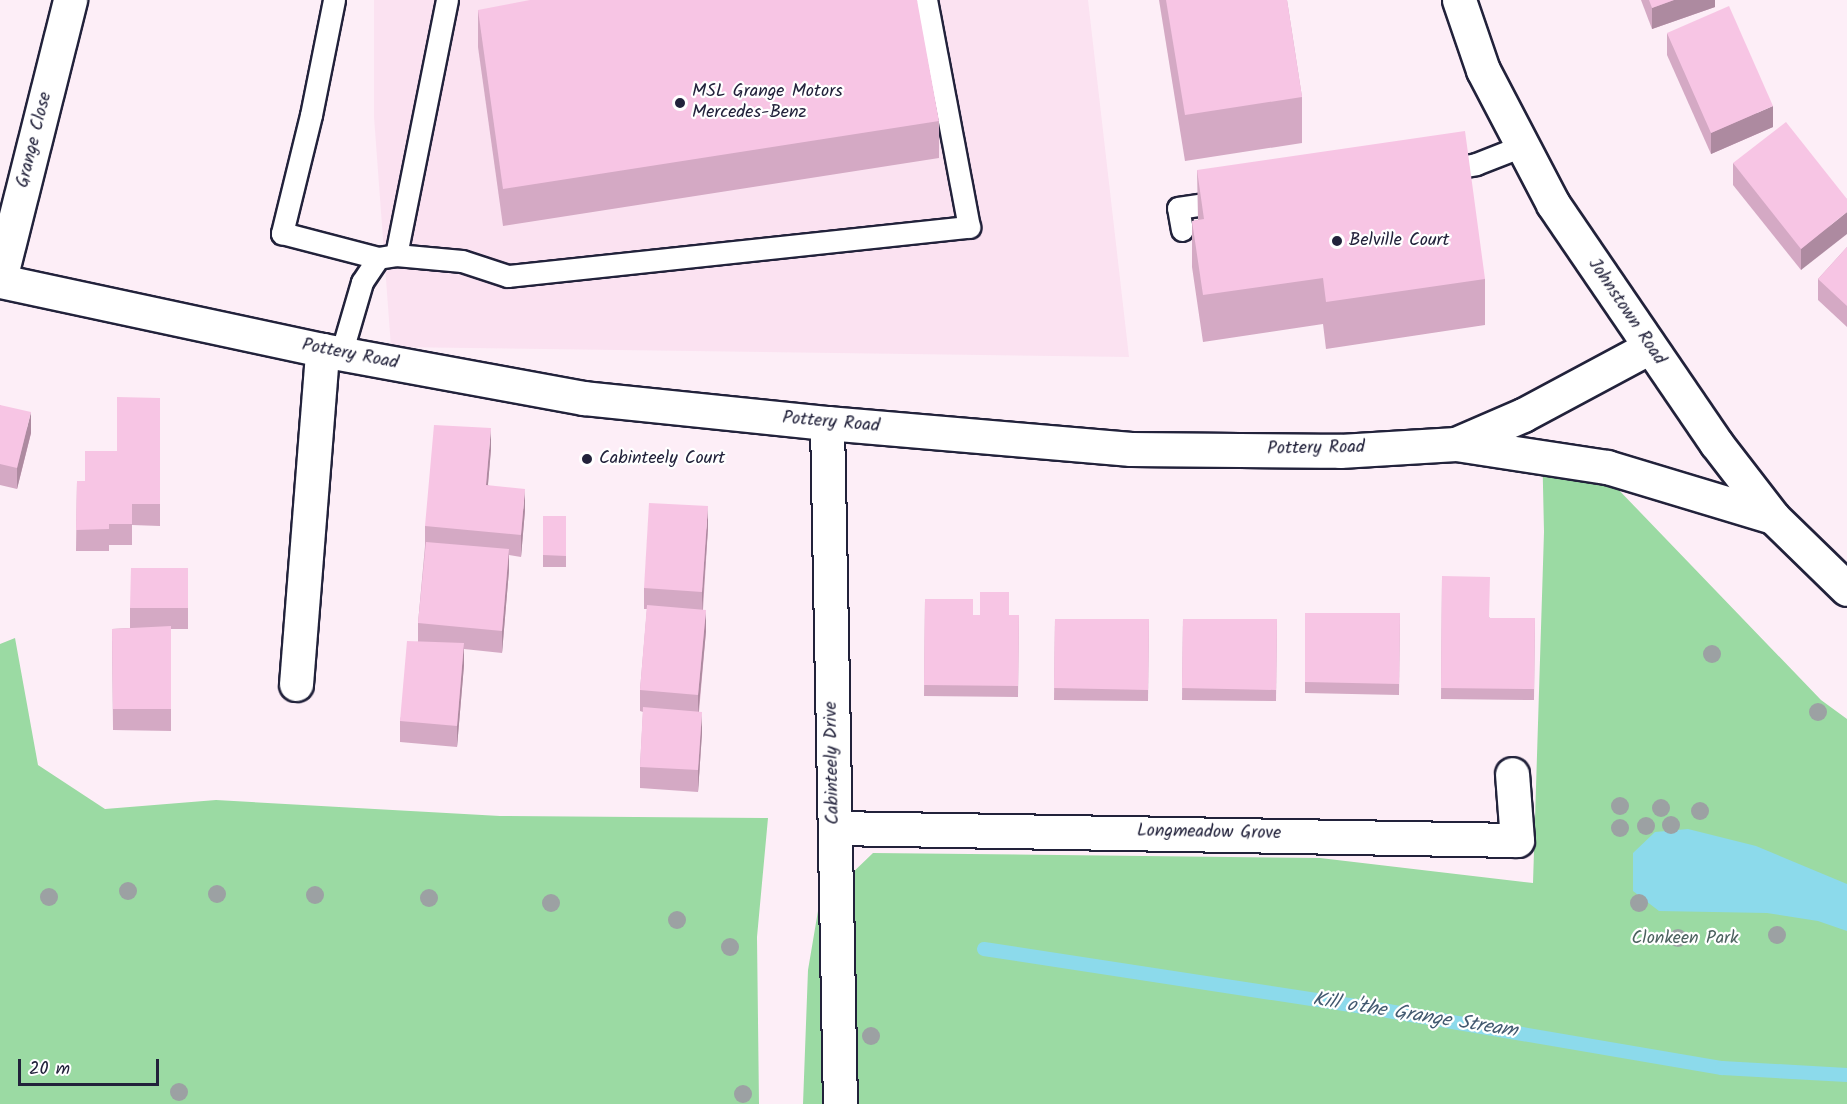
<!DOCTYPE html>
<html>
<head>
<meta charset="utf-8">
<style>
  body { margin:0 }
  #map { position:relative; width:1847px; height:1104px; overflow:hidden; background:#fdeef7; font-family:Kalam,sans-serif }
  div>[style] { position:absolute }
  .built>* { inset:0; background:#fbe2f1 }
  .green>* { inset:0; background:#9bdaa3 }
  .water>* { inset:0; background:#8cdaeb }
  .stream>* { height:14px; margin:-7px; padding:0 7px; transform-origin:7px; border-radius:7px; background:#8cdaeb }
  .roads { filter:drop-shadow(2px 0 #22223b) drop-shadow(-2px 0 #22223b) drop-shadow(0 2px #22223b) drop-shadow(0 -2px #22223b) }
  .service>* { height:21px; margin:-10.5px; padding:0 10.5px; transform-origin:10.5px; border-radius:10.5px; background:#fff }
  .minor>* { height:33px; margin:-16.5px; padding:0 16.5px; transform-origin:16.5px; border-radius:16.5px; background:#fff }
  .tertiary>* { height:33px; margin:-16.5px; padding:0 16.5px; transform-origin:16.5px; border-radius:16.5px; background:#fff }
  .trees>* { width:18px; height:18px; margin:-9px; border-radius:50%; background:#9ca1a3 }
  .wall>* { inset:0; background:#d4a9c4 }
  .shaded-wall>* { inset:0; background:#ad8aa0 }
  .building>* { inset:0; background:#f7c5e4 }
  .dots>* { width:16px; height:16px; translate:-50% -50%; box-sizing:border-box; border:3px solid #fff; border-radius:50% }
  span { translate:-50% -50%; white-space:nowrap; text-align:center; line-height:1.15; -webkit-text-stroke:4.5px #fff; paint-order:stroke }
  .poi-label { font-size:18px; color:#22223b }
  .left { translate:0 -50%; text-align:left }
  .street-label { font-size:18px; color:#22223b }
  .park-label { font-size:18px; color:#4c625f }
  .water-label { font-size:20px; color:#425970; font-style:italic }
  .scale { position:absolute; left:18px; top:1059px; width:141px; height:27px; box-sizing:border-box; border:3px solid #22223b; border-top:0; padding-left:8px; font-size:18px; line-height:21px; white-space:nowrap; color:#22223b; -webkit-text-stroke:4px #fff; paint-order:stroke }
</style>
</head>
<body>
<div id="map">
  <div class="built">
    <i style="clip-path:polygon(374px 0,1088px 0,1129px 357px,391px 347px,374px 117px)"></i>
  </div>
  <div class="green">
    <i style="clip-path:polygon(1542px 441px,1614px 485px,1821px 700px,1847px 719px,1847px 1104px,803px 1104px,808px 970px,819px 905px,873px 853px,1320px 858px,1533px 883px,1544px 532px)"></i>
    <i style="clip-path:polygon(15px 638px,38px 765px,105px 809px,216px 800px,500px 816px,768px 818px,757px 937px,759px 1104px,0 1104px,0 644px)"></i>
  </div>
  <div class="water">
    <i style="clip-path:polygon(1688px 829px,1756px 846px,1847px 884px,1847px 931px,1818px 921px,1767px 913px,1659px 911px,1633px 891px,1633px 853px,1655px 832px)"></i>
  </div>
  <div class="stream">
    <i style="left:984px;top:949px;width:409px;rotate:8.7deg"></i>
    <i style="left:1388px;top:1011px;width:339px;rotate:9.7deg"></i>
    <i style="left:1722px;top:1068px;width:125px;rotate:3.2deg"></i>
  </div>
  <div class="roads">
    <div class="service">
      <i style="left:334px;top:0;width:117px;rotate:101.3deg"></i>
      <i style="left:311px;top:115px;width:122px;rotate:103.8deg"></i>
      <i style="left:282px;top:233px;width:99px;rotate:14.6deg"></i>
      <i style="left:1443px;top:170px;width:34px;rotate:-10deg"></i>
      <i style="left:1476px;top:164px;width:49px;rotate:-21.4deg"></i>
      <i style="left:1182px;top:230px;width:22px;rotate:-100deg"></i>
      <i style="left:1178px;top:208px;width:48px;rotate:-8.5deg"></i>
      <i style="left:396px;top:255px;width:260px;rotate:-78.7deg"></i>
      <i style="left:341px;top:354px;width:75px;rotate:-73.7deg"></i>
      <i style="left:362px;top:282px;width:29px;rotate:-56deg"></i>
      <i style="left:378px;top:258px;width:18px;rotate:-9deg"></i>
      <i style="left:396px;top:255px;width:66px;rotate:5.2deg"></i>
      <i style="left:462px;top:261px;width:48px;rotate:18.1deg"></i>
      <i style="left:508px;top:276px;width:464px;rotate:-6.1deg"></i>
      <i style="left:969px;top:227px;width:231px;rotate:-100.7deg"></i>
    </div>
    <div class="minor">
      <i style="left:0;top:279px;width:288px;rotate:-75.9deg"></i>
      <i style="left:827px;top:423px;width:681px;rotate:88.91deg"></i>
      <i style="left:296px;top:684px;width:335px;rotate:-85.5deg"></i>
      <i style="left:835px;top:828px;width:682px;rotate:1.01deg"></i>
      <i style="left:1517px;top:840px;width:66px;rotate:-94.3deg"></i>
    </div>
    <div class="tertiary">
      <i style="left:1459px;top:0;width:74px;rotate:71.1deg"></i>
      <i style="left:1483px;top:70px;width:151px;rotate:62.4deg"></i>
      <i style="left:1553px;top:204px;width:289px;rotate:55.7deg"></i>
      <i style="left:1716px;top:443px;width:93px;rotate:52.4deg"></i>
      <i style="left:1773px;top:517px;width:103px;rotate:44.2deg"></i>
      <i style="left:0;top:281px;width:329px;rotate:12.1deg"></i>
      <i style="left:322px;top:350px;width:266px;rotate:10.4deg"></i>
      <i style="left:584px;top:398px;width:244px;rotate:5.9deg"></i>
      <i style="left:827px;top:423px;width:305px;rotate:4.9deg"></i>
      <i style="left:1131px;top:449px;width:209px;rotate:0.5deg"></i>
      <i style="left:1340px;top:451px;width:116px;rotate:-3.5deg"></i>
      <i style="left:1456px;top:444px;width:73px;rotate:-23.4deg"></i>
      <i style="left:1523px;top:415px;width:144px;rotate:-28.2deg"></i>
      <i style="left:1456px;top:444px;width:153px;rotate:8.7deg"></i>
      <i style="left:1607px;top:467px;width:173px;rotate:16.8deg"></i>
    </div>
  </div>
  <div class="trees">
    <i style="left:1712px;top:654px"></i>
    <i style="left:1818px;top:712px"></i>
    <i style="left:1620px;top:806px"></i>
    <i style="left:1661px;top:808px"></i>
    <i style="left:1700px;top:811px"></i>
    <i style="left:1671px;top:825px"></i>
    <i style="left:1646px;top:826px"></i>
    <i style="left:1620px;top:828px"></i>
    <i style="left:128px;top:891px"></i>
    <i style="left:217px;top:894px"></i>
    <i style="left:315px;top:895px"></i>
    <i style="left:49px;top:897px"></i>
    <i style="left:429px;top:898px"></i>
    <i style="left:551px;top:903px"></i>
    <i style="left:1639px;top:903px"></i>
    <i style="left:677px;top:920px"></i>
    <i style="left:1777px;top:935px"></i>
    <i style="left:1678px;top:938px"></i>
    <i style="left:730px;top:947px"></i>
    <i style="left:871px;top:1036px"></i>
    <i style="left:179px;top:1092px"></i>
    <i style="left:743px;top:1094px"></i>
  </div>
  <div class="wall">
    <i style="clip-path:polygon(1159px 0,1287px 0,1302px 97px,1302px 143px,1185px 161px)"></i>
    <i style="clip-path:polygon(1641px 0,1715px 0,1715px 7px,1652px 29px)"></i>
    <i style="clip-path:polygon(478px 10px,939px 121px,939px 158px,503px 226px,478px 47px)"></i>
    <i style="clip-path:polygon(1667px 33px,1773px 127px,1711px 154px,1667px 55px)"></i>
    <i style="clip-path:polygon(1733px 163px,1847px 199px,1801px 270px,1733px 185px)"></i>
    <i style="clip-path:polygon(1197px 170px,1485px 279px,1485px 325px,1326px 349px,1323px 324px,1203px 342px,1192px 267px,1192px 221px,1198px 220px)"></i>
    <i style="clip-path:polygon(1847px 247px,1847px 327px,1818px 300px,1818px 279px)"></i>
    <i style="clip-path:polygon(160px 398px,160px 526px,132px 525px,132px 545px,109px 545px,109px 551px,76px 551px,77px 481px,85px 481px,117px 451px)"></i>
    <i style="clip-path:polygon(0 405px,31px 433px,17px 489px,0 485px)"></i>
    <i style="clip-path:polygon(491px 449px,488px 485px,525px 510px,521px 557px,509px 555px,509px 570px,502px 653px,464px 649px,464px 665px,457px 747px,400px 742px,400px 721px,418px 641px,418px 623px,425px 546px,425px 526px)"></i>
    <i style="clip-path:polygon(543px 516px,566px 516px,566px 567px,543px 567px)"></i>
    <i style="clip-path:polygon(708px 528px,703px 610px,706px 631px,699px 712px,702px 733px,698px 792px,640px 788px,640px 767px,643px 712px,640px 711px,640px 690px,647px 609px,644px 609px,644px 588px)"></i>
    <i style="clip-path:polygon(188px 568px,188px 629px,171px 629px,171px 731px,113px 730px,112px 629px,130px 628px,130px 608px)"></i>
    <i style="clip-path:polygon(1442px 576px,1490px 618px,1535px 618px,1534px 700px,1441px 699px)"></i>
    <i style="clip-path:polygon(925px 599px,973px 615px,1019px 615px,1018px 697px,924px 696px)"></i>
    <i style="clip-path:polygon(1305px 613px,1400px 613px,1399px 695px,1305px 693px)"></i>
    <i style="clip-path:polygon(1055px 619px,1149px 619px,1148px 701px,1054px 700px)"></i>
    <i style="clip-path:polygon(1183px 619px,1277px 619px,1276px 701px,1182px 700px)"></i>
  </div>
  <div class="shaded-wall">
    <i style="clip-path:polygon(1674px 0,1715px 0,1715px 7px,1652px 29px,1652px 8px)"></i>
    <i style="clip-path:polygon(1773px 106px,1773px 127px,1711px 154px,1711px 133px)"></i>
    <i style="clip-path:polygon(1847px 212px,1847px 234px,1801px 270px,1801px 249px)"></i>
    <i style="clip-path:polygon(31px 412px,31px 433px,17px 489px,17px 468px)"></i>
    <i style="clip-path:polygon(491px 428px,491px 449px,486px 506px,486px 485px)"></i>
    <i style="clip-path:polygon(525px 489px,525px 510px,521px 557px,521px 535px)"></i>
    <i style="clip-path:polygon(708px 506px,708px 528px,702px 613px,702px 592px)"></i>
    <i style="clip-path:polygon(509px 549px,509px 570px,502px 653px,502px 631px)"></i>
    <i style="clip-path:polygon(706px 610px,706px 631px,698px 716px,698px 695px)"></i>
    <i style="clip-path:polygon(464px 643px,464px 665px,457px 747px,457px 726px)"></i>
    <i style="clip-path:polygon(702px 712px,702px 733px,698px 792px,698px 770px)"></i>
  </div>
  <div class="building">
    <i style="clip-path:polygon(530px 0,917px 0,939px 121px,503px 189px,478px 10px)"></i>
    <i style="clip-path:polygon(1166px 0,1287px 0,1302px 97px,1185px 115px)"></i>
    <i style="clip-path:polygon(1649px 0,1674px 0,1652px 8px)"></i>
    <i style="clip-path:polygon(1729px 6px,1773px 106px,1711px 133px,1667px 33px)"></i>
    <i style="clip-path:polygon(1786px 122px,1847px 199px,1847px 212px,1801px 249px,1733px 163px)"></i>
    <i style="clip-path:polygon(1465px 131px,1485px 279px,1326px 302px,1323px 278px,1203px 295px,1192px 221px,1204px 219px,1197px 170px)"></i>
    <i style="clip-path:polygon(1847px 247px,1847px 306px,1818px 279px)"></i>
    <i style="clip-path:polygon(117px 397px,160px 398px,160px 504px,132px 504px,132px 524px,109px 524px,109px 529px,76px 530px,77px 481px,85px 481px,85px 451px,117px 451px)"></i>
    <i style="clip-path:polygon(0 405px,31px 412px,17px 468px,0 464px)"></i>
    <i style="clip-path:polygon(434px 425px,491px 428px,486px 485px,525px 489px,521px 535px,425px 526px)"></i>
    <i style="clip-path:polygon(649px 503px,708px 506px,702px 592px,644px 588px)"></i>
    <i style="clip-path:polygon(543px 516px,566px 516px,566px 556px,543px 555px)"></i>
    <i style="clip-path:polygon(426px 542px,509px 549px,502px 631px,418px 623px)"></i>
    <i style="clip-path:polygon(131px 568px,188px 568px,188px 608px,130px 608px)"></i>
    <i style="clip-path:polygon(1442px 576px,1490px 577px,1489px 618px,1535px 618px,1534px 689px,1441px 688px)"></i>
    <i style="clip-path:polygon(980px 592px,1009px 592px,1009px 615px,1019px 615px,1018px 686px,924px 685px,925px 599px,973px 599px,973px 615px,980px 615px)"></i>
    <i style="clip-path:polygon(647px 605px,706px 610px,698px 695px,640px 690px)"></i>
    <i style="clip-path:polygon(1305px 613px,1400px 613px,1399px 684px,1305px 682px)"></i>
    <i style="clip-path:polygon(1055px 619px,1149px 619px,1148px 690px,1054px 688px)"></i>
    <i style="clip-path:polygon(1183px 619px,1277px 619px,1276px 690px,1182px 688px)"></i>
    <i style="clip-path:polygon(171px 626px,171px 709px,113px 709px,112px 629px)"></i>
    <i style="clip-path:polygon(407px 641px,464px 643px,457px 726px,400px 721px)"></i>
    <i style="clip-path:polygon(643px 707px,702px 712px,698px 770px,640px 767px)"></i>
  </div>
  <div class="dots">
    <i style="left:680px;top:103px;background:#22223b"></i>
    <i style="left:1337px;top:241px;background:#22223b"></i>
    <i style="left:587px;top:459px;background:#22223b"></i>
  </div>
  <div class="poi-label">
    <span class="left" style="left:692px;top:103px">MSL Grange Motors<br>Mercedes-Benz</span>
    <span class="left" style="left:1349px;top:241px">Belville Court</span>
    <span class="left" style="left:599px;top:459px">Cabinteely Court</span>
  </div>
  <div class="street-label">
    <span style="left:35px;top:140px;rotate:-76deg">Grange Close</span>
    <span style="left:1626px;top:312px;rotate:56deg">Johnstown Road</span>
    <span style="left:350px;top:355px;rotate:11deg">Pottery Road</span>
    <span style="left:831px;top:423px;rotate:5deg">Pottery Road</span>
    <span style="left:1316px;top:449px;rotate:-1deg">Pottery Road</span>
    <span style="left:833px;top:763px;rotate:-91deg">Cabinteely Drive</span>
    <span style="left:1209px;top:833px;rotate:1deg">Longmeadow Grove</span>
  </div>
  <div class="park-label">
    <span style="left:1685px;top:939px">Clonkeen Park</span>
  </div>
  <div class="water-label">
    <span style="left:1415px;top:1016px;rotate:9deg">Kill o'the Grange Stream</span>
  </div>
  <div class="scale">20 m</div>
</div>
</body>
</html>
